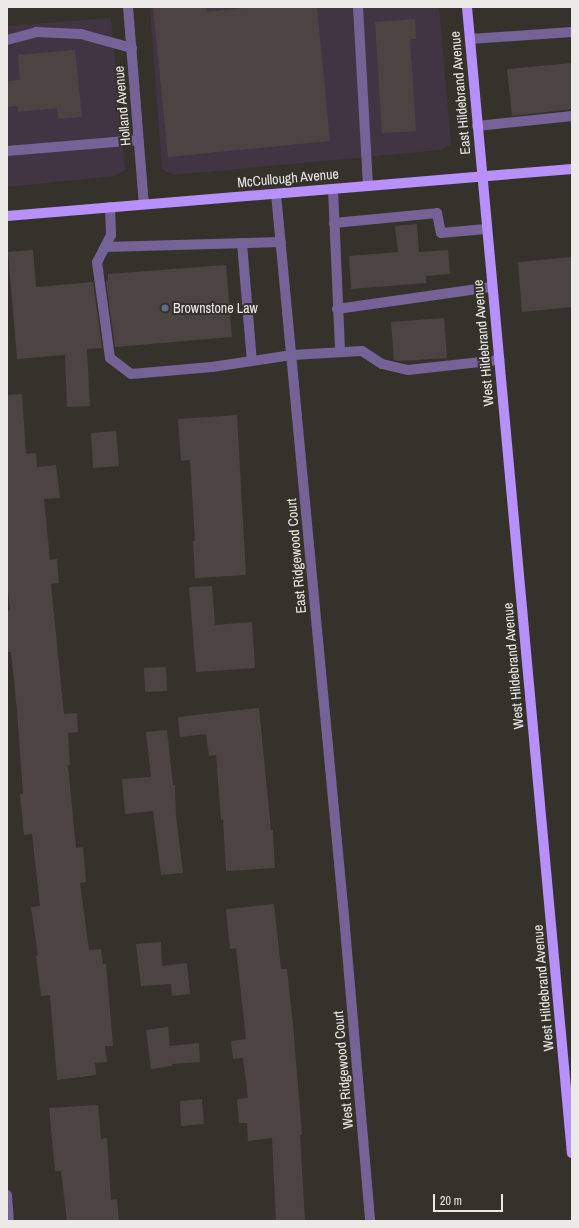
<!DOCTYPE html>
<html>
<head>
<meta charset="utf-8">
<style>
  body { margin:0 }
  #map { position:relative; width:579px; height:1228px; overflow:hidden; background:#35322c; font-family:"Archivo Narrow",sans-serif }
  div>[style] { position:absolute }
  .commercial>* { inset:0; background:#413544 }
  .building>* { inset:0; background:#4c4442 }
  .minor>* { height:10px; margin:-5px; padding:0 5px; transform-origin:5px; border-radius:5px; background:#756397 }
  .major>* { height:10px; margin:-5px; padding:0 5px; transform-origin:5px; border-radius:5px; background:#b890fb }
  .dots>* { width:11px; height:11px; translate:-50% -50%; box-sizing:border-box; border:2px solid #35322c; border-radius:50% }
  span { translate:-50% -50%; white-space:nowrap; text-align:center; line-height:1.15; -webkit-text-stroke:4px #35322c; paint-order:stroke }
  .street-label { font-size:14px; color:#eceae7 }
  .poi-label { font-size:14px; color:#eceae7 }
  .left { translate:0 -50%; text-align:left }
  .frame { position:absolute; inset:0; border:8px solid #eceae7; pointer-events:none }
  .scale { position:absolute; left:433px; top:1194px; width:70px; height:18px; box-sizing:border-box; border:2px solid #eceae7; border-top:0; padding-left:5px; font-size:12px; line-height:14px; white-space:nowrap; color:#eceae7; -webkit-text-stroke:3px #35322c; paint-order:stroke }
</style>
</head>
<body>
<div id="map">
  <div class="commercial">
    <i style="clip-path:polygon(150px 7px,439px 7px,451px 144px,440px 150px,174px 175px,162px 169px)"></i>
    <i style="clip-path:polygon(111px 18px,125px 170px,114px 176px,7px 187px,7px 26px)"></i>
  </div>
  <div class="building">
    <i style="clip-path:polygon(153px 7px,206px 7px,207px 12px,253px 7px,317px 7px,330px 141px,168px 157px)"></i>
    <i style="clip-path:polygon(415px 19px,416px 39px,410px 39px,416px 131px,382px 133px,375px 22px)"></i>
    <i style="clip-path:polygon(75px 50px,82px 117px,58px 119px,57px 108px,18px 112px,17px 106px,7px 107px,7px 81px,20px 80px,18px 55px)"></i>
    <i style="clip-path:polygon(572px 63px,572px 109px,512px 116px,507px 69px)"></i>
    <i style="clip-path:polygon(417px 224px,419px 252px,448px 250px,450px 274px,426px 276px,426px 283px,351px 289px,349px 256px,398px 252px,395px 226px)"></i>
    <i style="clip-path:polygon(33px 250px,36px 287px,93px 282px,102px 348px,87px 349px,90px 406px,67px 407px,65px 355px,17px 359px,8px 252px)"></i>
    <i style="clip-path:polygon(572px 257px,572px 307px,522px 312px,518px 262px)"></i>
    <i style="clip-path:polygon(226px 265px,232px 337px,115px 347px,106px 281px,108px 280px,108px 274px)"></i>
    <i style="clip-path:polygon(444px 318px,447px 358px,400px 361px,394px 360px,391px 322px)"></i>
    <i style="clip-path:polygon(22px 394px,26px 454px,36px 453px,37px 467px,56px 465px,60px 498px,44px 499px,50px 560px,57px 559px,59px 583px,51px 584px,64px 714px,77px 713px,78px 732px,68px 733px,70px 765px,68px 765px,76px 848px,83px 847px,86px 882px,80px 883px,89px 950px,101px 949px,103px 964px,106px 964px,113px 1046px,105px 1046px,107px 1062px,95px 1063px,96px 1075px,57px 1080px,50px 995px,41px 996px,36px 956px,38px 955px,31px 907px,40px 906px,32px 834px,24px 835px,20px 794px,23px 794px,17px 711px,11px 652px,8px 652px,7px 640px,7px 611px,10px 610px,7px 580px,7px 395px)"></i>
    <i style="clip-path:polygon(237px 415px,246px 575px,195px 578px,193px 541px,195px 541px,190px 460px,181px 461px,178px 419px)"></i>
    <i style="clip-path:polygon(116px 431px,119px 466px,93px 468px,91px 433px)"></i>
    <i style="clip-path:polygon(212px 586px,215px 625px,252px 622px,255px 668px,196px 672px,189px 587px)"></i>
    <i style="clip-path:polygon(166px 667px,167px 691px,145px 692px,144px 668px)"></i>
    <i style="clip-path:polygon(259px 708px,271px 830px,273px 830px,275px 868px,226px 871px,223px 819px,221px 820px,216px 755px,209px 756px,206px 734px,180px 737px,178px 717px)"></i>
    <i style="clip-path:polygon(167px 730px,173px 785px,175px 785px,176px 816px,183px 873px,161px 875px,153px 811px,125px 814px,122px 779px,151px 777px,146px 732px)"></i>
    <i style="clip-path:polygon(274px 904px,281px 969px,287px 969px,293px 1025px,302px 1135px,300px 1135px,305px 1221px,276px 1221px,272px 1138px,248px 1141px,247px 1123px,239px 1123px,237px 1099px,248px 1098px,243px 1058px,233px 1059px,231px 1041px,246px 1039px,236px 948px,230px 949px,226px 909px)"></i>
    <i style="clip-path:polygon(161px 942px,162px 966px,187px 963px,190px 994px,172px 996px,171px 984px,141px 986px,136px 944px)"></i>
    <i style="clip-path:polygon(168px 1027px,170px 1046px,199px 1043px,200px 1062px,172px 1064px,172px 1066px,151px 1069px,146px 1030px)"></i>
    <i style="clip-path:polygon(202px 1099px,204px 1124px,181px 1126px,180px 1101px)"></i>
    <i style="clip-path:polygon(98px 1105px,101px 1139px,107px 1138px,111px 1200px,117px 1199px,119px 1221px,67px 1221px,61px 1171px,55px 1171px,49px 1108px)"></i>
  </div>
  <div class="minor">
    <i style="left:128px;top:7px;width:198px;rotate:85.4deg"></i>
    <i style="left:358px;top:7px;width:179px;rotate:86.8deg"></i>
    <i style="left:470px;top:39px;width:102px;rotate:-3.9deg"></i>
    <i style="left:7px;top:40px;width:30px;rotate:-15deg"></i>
    <i style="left:36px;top:32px;width:45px;rotate:2.5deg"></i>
    <i style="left:81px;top:34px;width:53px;rotate:15.4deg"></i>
    <i style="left:477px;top:126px;width:96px;rotate:-6deg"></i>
    <i style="left:7px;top:151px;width:132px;rotate:-4.8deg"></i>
    <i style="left:333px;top:189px;width:163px;rotate:87.5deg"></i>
    <i style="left:276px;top:194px;width:725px;rotate:84.62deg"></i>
    <i style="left:344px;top:916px;width:306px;rotate:85.1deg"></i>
    <i style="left:110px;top:207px;width:28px;rotate:88deg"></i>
    <i style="left:111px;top:235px;width:30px;rotate:117deg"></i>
    <i style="left:97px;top:262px;width:97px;rotate:82.3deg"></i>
    <i style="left:110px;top:358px;width:26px;rotate:37deg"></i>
    <i style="left:131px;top:374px;width:81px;rotate:-4.9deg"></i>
    <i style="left:212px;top:367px;width:81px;rotate:-8.5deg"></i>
    <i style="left:292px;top:355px;width:70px;rotate:-3.3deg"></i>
    <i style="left:362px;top:351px;width:24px;rotate:33deg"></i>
    <i style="left:382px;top:364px;width:27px;rotate:13deg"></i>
    <i style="left:408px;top:370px;width:92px;rotate:-6.3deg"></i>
    <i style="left:334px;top:223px;width:103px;rotate:-5.5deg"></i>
    <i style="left:437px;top:213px;width:20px;rotate:79deg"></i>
    <i style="left:441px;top:233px;width:45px;rotate:-5.1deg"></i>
    <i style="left:242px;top:243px;width:118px;rotate:85.2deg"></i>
    <i style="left:105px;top:247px;width:176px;rotate:-1.6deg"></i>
    <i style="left:337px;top:309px;width:156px;rotate:-8.1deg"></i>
    <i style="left:7px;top:1195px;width:26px;rotate:86deg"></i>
  </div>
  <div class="major">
    <i style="left:467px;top:7px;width:1151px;rotate:84.77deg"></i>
    <i style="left:7px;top:216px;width:567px;rotate:-4.76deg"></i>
  </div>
  <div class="dots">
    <i style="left:165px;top:308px;background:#5c6f8a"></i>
  </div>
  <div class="street-label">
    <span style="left:460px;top:93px;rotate:-95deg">East Hildebrand Avenue</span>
    <span style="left:122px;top:106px;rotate:-95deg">Holland Avenue</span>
    <span style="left:288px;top:178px;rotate:-5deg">McCullough Avenue</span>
    <span style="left:483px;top:343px;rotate:-95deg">West Hildebrand Avenue</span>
    <span style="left:296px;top:556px;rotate:-95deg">East Ridgewood Court</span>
    <span style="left:513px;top:666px;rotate:-95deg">West Hildebrand Avenue</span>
    <span style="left:543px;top:988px;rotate:-95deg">West Hildebrand Avenue</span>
    <span style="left:343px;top:1070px;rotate:-95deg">West Ridgewood Court</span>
  </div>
  <div class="poi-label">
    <span class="left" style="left:173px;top:308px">Brownstone Law</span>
  </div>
  <div class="frame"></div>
  <div class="scale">20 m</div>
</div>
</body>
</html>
